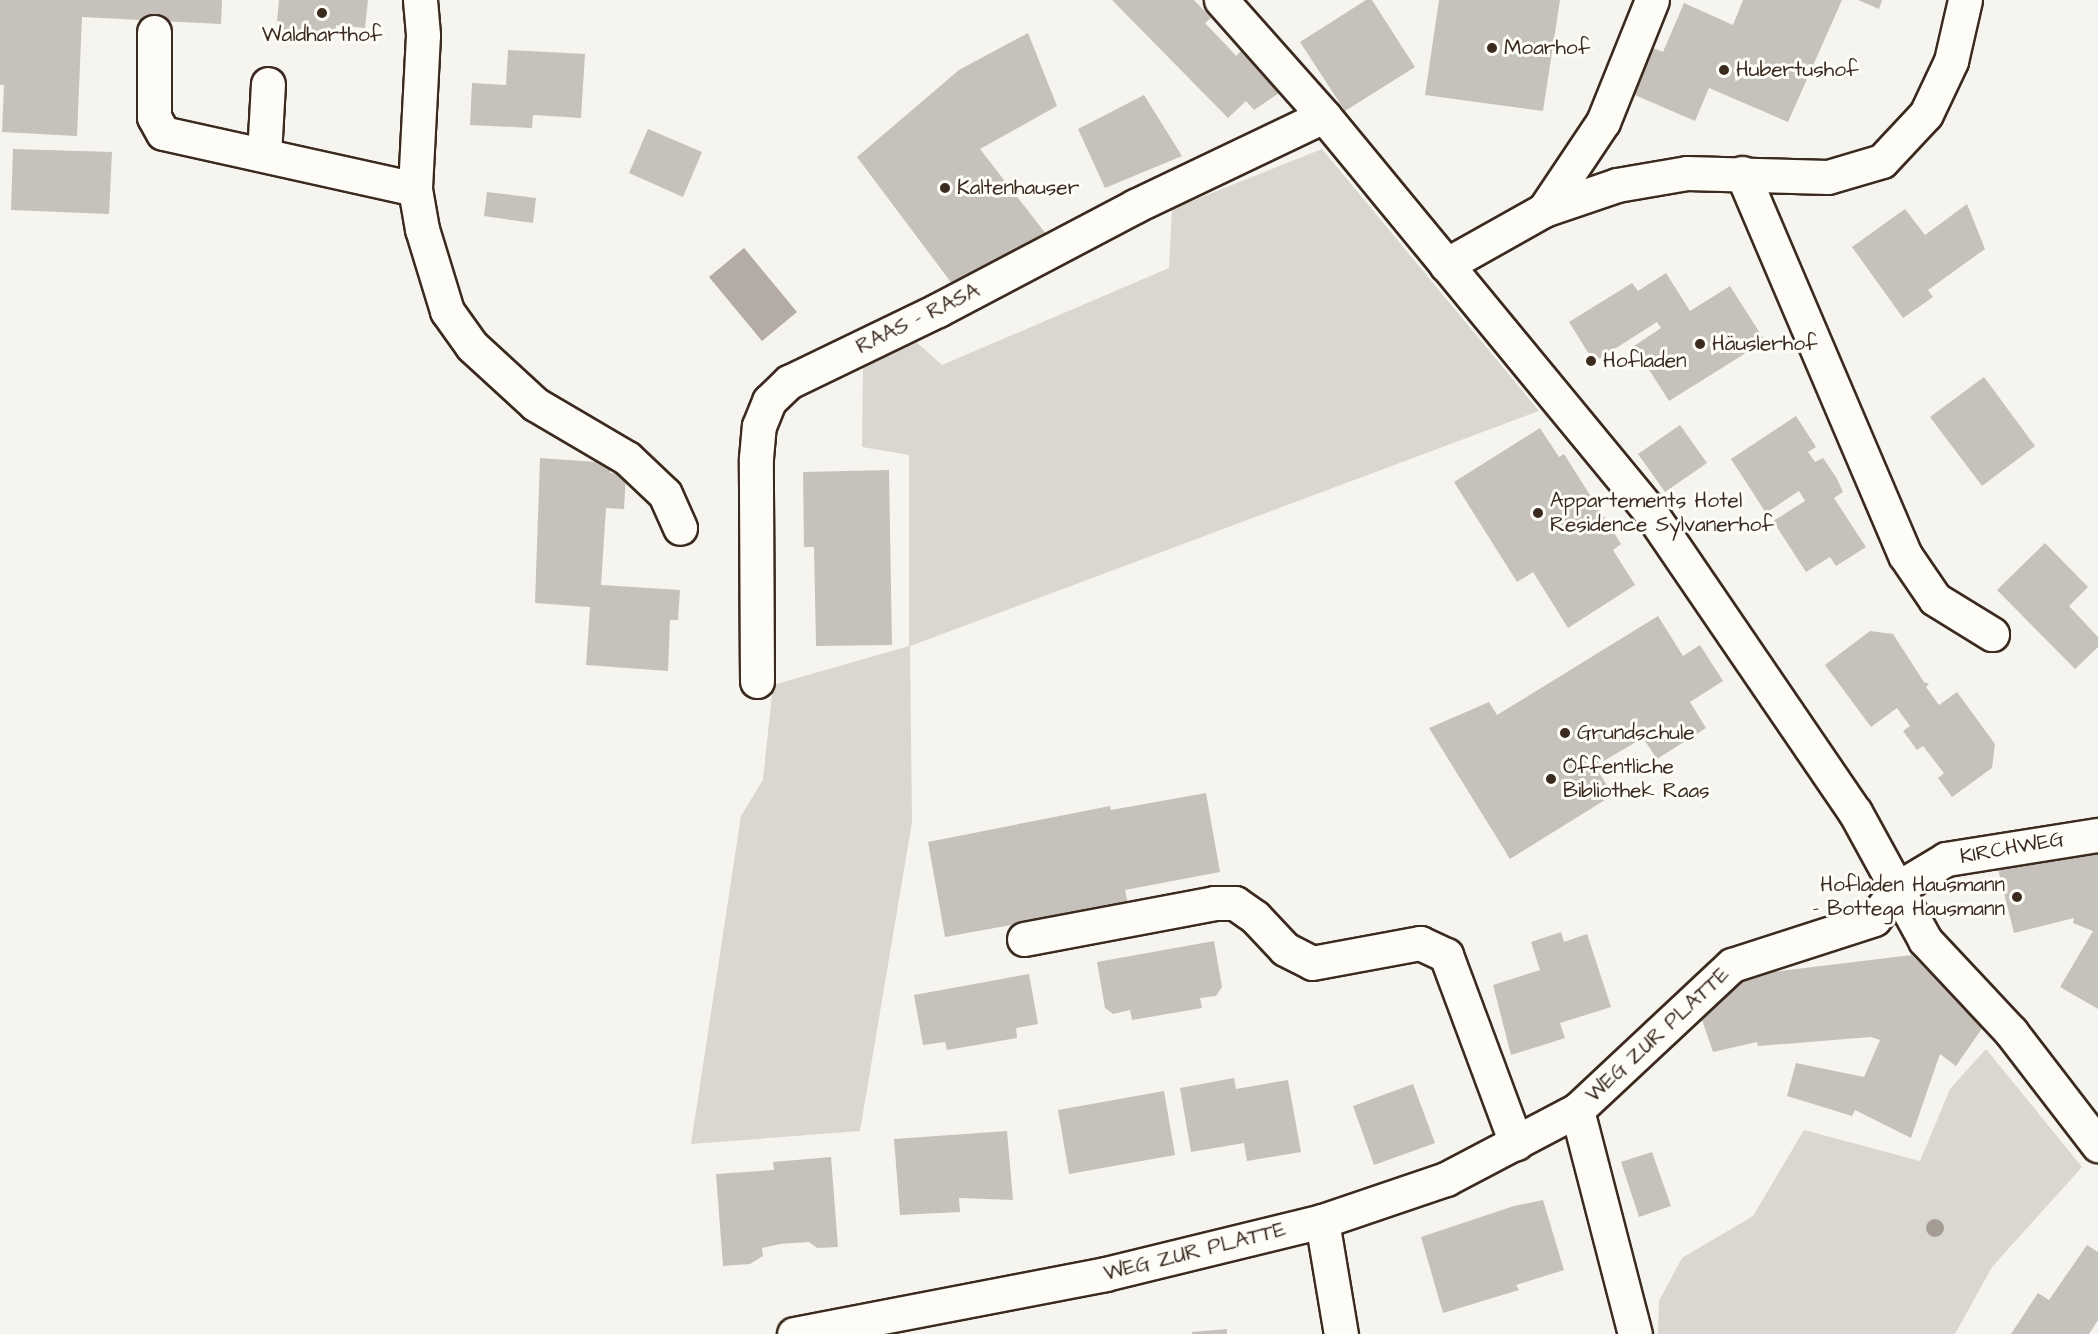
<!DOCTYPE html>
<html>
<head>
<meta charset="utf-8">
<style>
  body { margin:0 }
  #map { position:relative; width:2098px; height:1334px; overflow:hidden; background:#f5f4ee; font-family:"Architects Daughter",sans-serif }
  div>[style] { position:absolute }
  .green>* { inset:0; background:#dad6d0 }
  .water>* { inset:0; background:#b4aca4 }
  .building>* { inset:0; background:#c7c1bb }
  .roads { filter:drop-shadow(2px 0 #3b2a1e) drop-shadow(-2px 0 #3b2a1e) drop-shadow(0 2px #3b2a1e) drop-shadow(0 -2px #3b2a1e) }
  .minor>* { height:33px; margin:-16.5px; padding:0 16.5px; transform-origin:16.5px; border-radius:16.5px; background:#fdfcf7 }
  .trees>* { width:18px; height:18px; margin:-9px; border-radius:50%; background:#a59d94 }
  .dots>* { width:16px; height:16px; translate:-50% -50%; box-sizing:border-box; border:3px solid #fdfcf7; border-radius:50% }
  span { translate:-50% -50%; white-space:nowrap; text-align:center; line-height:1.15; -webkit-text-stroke:6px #fdfcf7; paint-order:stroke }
  .poi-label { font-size:21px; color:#3b2a1e }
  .left { translate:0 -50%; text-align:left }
  .right { translate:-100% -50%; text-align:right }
  .street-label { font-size:21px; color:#3b2a1e }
</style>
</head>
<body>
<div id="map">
  <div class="green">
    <i style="clip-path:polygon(1322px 149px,1539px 411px,910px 646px,912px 822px,860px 1131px,691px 1144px,741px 816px,763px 780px,773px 685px,909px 646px,909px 455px,862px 447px,863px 365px,914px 340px,942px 365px,1169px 268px,1172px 209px)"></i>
    <i style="clip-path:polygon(1986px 1049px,2082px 1167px,1992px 1267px,1955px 1334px,1658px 1334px,1659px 1301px,1682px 1258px,1753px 1216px,1804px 1130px,1920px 1161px,1950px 1089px)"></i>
  </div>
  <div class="water">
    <i style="clip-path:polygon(744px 248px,797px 312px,762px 341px,709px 277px)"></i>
  </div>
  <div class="building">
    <i style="clip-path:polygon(0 0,222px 0,221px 24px,82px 17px,77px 136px,2px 132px,4px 85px,0 85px)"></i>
    <i style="clip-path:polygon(279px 0,368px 0,365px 28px,336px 25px,335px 36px,276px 32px)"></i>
    <i style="clip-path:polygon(1112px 0,1194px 0,1211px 18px,1205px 23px,1226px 45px,1236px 56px,1242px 50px,1282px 91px,1254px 110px,1246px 101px,1228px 118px)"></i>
    <i style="clip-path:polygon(1366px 0,1372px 0,1415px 67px,1345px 111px,1300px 42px)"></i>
    <i style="clip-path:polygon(1439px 0,1560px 0,1543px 111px,1425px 95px)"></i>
    <i style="clip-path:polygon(1743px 0,1842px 0,1788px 122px,1709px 88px,1695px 121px,1628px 92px,1648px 46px,1663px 52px,1684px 3px,1733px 25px)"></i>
    <i style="clip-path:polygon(1858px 0,1882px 0,1879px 9px)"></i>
    <i style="clip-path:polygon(1028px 33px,1057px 106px,980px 149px,1046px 234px,956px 289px,857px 157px,959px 70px)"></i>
    <i style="clip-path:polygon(508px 50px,585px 54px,581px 118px,533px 115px,532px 128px,470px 125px,472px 83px,506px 85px)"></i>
    <i style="clip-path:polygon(1144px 95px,1182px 156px,1105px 188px,1078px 129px)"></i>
    <i style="clip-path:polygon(648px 129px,702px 152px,683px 197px,629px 173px)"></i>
    <i style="clip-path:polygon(13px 149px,112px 152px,109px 214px,11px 210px)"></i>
    <i style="clip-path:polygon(487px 192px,536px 198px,533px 223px,484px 216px)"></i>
    <i style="clip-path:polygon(1967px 204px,1985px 249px,1928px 290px,1933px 297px,1903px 318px,1852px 247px,1905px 209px,1925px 235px)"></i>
    <i style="clip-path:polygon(1666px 273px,1690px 311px,1730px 286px,1765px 341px,1669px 401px,1634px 346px,1661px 328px,1657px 322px,1594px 362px,1569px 322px,1632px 283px,1638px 291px)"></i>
    <i style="clip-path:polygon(1984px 377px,2035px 446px,1982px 486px,1930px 417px)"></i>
    <i style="clip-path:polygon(1796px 416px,1816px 447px,1808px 452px,1815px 462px,1823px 458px,1836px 477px,1843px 492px,1834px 498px,1866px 547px,1836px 566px,1830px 557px,1806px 572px,1773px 521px,1805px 501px,1799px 491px,1766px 513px,1731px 459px)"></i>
    <i style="clip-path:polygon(1680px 425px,1707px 463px,1665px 492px,1638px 454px)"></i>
    <i style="clip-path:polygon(1540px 428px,1559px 457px,1564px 454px,1621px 544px,1613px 550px,1635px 585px,1568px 628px,1533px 572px,1517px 582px,1454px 482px)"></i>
    <i style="clip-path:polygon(540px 458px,611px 463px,610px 473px,626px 474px,624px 509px,606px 508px,601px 585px,680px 590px,678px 620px,670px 620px,668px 671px,586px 665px,590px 607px,535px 603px)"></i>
    <i style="clip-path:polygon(889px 470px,892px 645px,816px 646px,814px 547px,804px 547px,803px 472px)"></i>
    <i style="clip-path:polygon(2045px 543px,2088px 587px,2069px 606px,2098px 637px,2098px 647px,2075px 669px,1997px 590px)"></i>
    <i style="clip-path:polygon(1658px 616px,1683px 656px,1700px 645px,1723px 681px,1690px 702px,1706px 728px,1657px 759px,1643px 738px,1595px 766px,1613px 795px,1510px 859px,1429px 728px,1489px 702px,1497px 715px)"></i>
    <i style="clip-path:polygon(1870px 631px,1893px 634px,1924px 682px,1929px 684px,1926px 687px,1939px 705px,1957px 692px,1995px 744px,1992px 768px,1952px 797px,1938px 778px,1944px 773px,1923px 746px,1917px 750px,1903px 731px,1910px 726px,1897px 708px,1871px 727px,1825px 665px)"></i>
    <i style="clip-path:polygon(1206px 793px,1220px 872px,1125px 890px,1128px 904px,945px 937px,928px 842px,1110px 806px,1111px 810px)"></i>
    <i style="clip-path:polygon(2089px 853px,2098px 854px,2098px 1009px,2060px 987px,2093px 931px,2073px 923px,2074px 918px,2014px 933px,1998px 869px)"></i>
    <i style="clip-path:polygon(1561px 932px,1564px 942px,1587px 934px,1611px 1007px,1560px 1023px,1565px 1038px,1511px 1055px,1493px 985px,1540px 970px,1531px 942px)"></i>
    <i style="clip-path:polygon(1214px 941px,1222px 987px,1216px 996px,1200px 998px,1202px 1008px,1132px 1020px,1130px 1010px,1113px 1014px,1105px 1008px,1097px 962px)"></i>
    <i style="clip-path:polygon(1912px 955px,1983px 1027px,1956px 1066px,1940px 1054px,1911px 1138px,1855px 1110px,1852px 1116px,1787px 1096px,1796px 1063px,1864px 1077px,1880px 1040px,1871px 1037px,1758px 1046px,1757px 1042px,1713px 1052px,1702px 1020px,1738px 976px)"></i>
    <i style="clip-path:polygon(1029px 974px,1038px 1024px,1016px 1028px,1017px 1038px,947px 1050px,945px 1042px,923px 1045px,914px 995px)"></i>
    <i style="clip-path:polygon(1234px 1078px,1236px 1089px,1288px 1080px,1301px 1152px,1247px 1161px,1244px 1143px,1191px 1152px,1180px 1088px)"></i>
    <i style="clip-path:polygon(1413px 1084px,1435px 1143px,1374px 1165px,1353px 1106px)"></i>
    <i style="clip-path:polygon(1164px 1091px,1175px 1155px,1069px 1174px,1058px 1110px)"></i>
    <i style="clip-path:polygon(1007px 1131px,1013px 1200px,959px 1198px,960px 1212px,900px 1215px,894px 1139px)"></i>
    <i style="clip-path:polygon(1652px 1152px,1671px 1206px,1639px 1217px,1621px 1162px)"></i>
    <i style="clip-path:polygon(831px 1157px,838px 1247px,817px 1248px,809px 1242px,780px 1244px,762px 1248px,763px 1256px,750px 1264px,723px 1266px,716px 1174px,774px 1170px,773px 1162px)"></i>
    <i style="clip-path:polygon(1543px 1200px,1564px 1270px,1516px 1285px,1519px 1290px,1443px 1313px,1421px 1237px,1514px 1206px)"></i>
    <i style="clip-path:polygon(2087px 1245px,2098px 1252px,2098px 1320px,2089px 1334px,2011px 1334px,2038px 1293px,2049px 1300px)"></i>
    <i style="clip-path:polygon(1227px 1329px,1227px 1334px,1192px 1334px,1192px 1332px)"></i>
  </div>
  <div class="roads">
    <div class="minor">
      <i style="left:420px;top:0;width:35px;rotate:85deg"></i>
      <i style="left:423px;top:35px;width:154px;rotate:93deg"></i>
      <i style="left:415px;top:189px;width:41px;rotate:80.1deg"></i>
      <i style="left:422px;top:229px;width:86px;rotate:73deg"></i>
      <i style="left:447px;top:311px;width:43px;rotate:54.5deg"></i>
      <i style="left:472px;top:346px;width:86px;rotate:42.6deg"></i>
      <i style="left:535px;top:404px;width:107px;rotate:30.4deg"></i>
      <i style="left:627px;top:458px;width:52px;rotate:43.5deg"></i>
      <i style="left:665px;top:494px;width:37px;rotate:66deg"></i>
      <i style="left:1221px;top:0;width:155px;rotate:48.4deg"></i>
      <i style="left:1324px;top:116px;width:509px;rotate:50.5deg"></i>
      <i style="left:1648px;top:509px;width:367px;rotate:55.7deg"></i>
      <i style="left:1855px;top:812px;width:146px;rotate:61.3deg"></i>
      <i style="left:1925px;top:940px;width:126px;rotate:46.9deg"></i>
      <i style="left:2011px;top:1032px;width:143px;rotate:52.4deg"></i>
      <i style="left:154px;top:32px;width:85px;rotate:90deg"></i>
      <i style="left:154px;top:117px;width:18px;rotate:61deg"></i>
      <i style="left:163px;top:133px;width:258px;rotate:12.5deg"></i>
      <i style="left:264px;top:155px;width:71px;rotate:-86.8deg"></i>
      <i style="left:1742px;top:173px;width:415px;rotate:66.9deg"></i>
      <i style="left:1905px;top:555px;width:53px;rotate:55.7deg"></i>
      <i style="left:1935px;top:599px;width:67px;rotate:31.6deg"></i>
      <i style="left:1544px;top:210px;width:106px;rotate:-56.2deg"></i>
      <i style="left:1603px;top:122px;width:131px;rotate:-68.1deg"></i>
      <i style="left:1446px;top:265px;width:112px;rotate:-29.3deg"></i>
      <i style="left:1544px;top:210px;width:77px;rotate:-18.9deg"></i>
      <i style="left:1617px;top:185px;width:71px;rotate:-9.7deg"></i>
      <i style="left:1687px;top:173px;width:141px;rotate:1.6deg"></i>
      <i style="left:1828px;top:177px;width:56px;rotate:-16.5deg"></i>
      <i style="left:1882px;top:161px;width:64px;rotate:-46.9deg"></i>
      <i style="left:1926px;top:114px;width:59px;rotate:-64.7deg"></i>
      <i style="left:1951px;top:61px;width:63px;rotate:-77.1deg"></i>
      <i style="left:757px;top:681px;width:223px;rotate:-90.3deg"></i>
      <i style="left:756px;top:458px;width:32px;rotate:-85deg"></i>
      <i style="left:759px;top:426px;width:27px;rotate:-68deg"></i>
      <i style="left:769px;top:401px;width:28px;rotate:-44deg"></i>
      <i style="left:789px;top:382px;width:165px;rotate:-25.8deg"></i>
      <i style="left:938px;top:310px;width:223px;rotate:-27.8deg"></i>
      <i style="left:1135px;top:206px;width:209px;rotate:-25.5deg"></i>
      <i style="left:1024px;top:939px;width:193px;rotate:-10.7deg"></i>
      <i style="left:1214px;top:903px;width:21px"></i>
      <i style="left:1235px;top:903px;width:24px;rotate:35deg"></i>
      <i style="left:1255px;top:917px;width:44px;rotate:46.8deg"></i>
      <i style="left:1285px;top:949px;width:30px;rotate:27deg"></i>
      <i style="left:1312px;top:963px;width:110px;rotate:-10.5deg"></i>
      <i style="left:1420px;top:943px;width:29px;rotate:25deg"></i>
      <i style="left:1446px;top:955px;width:201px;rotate:69.6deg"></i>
      <i style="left:1577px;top:1110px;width:231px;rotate:75.5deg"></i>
      <i style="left:1322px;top:1221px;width:115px;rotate:80.5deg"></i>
      <i style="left:794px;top:1334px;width:317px;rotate:-10.9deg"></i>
      <i style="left:1105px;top:1274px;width:223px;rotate:-13.7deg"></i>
      <i style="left:1322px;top:1221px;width:131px;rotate:-18.7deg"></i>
      <i style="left:1446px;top:1179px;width:148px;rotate:-27.8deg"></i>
      <i style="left:1577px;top:1110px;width:212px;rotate:-43.1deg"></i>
      <i style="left:1732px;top:965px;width:149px;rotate:-17.9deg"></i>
      <i style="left:1874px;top:919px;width:39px;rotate:-52deg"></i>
      <i style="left:1898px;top:888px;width:56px;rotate:-31.1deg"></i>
      <i style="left:1946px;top:859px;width:154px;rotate:-9deg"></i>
    </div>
  </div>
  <div class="trees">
    <i style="left:1935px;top:1228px"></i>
  </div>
  <div class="dots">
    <i style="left:322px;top:13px;background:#3b2a1e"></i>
    <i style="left:1492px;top:48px;background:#3b2a1e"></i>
    <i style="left:1724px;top:70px;background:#3b2a1e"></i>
    <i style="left:945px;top:188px;background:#3b2a1e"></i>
    <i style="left:1700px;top:344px;background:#3b2a1e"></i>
    <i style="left:1591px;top:361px;background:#3b2a1e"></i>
    <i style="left:1538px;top:513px;background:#3b2a1e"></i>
    <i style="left:1565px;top:733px;background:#3b2a1e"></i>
    <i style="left:1551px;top:779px;background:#3b2a1e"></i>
    <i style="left:2017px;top:897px;background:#3b2a1e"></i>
  </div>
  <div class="poi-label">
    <span style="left:322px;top:35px">Waldharthof</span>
    <span class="left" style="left:1504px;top:48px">Moarhof</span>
    <span class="left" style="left:1736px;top:70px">Hubertushof</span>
    <span class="left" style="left:957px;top:188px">Kaltenhauser</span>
    <span class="left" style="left:1712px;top:344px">Häuslerhof</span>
    <span class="left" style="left:1603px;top:361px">Hofladen</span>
    <span class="left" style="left:1550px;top:513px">Appartements Hotel<br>Residence Sylvanerhof</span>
    <span class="left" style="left:1577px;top:733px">Grundschule</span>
    <span class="left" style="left:1563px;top:779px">Öffentliche<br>Bibliothek Raas</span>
    <span class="right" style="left:2005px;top:897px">Hofladen Hausmann<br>- Bottega Hausmann</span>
  </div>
  <div class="street-label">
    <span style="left:918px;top:319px;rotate:-26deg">RAAS - RASA</span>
    <span style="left:2012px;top:848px;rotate:-10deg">KIRCHWEG</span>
    <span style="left:1658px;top:1035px;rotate:-43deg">WEG ZUR PLATTE</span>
    <span style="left:1195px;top:1252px;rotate:-14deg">WEG ZUR PLATTE</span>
  </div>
</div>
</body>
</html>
